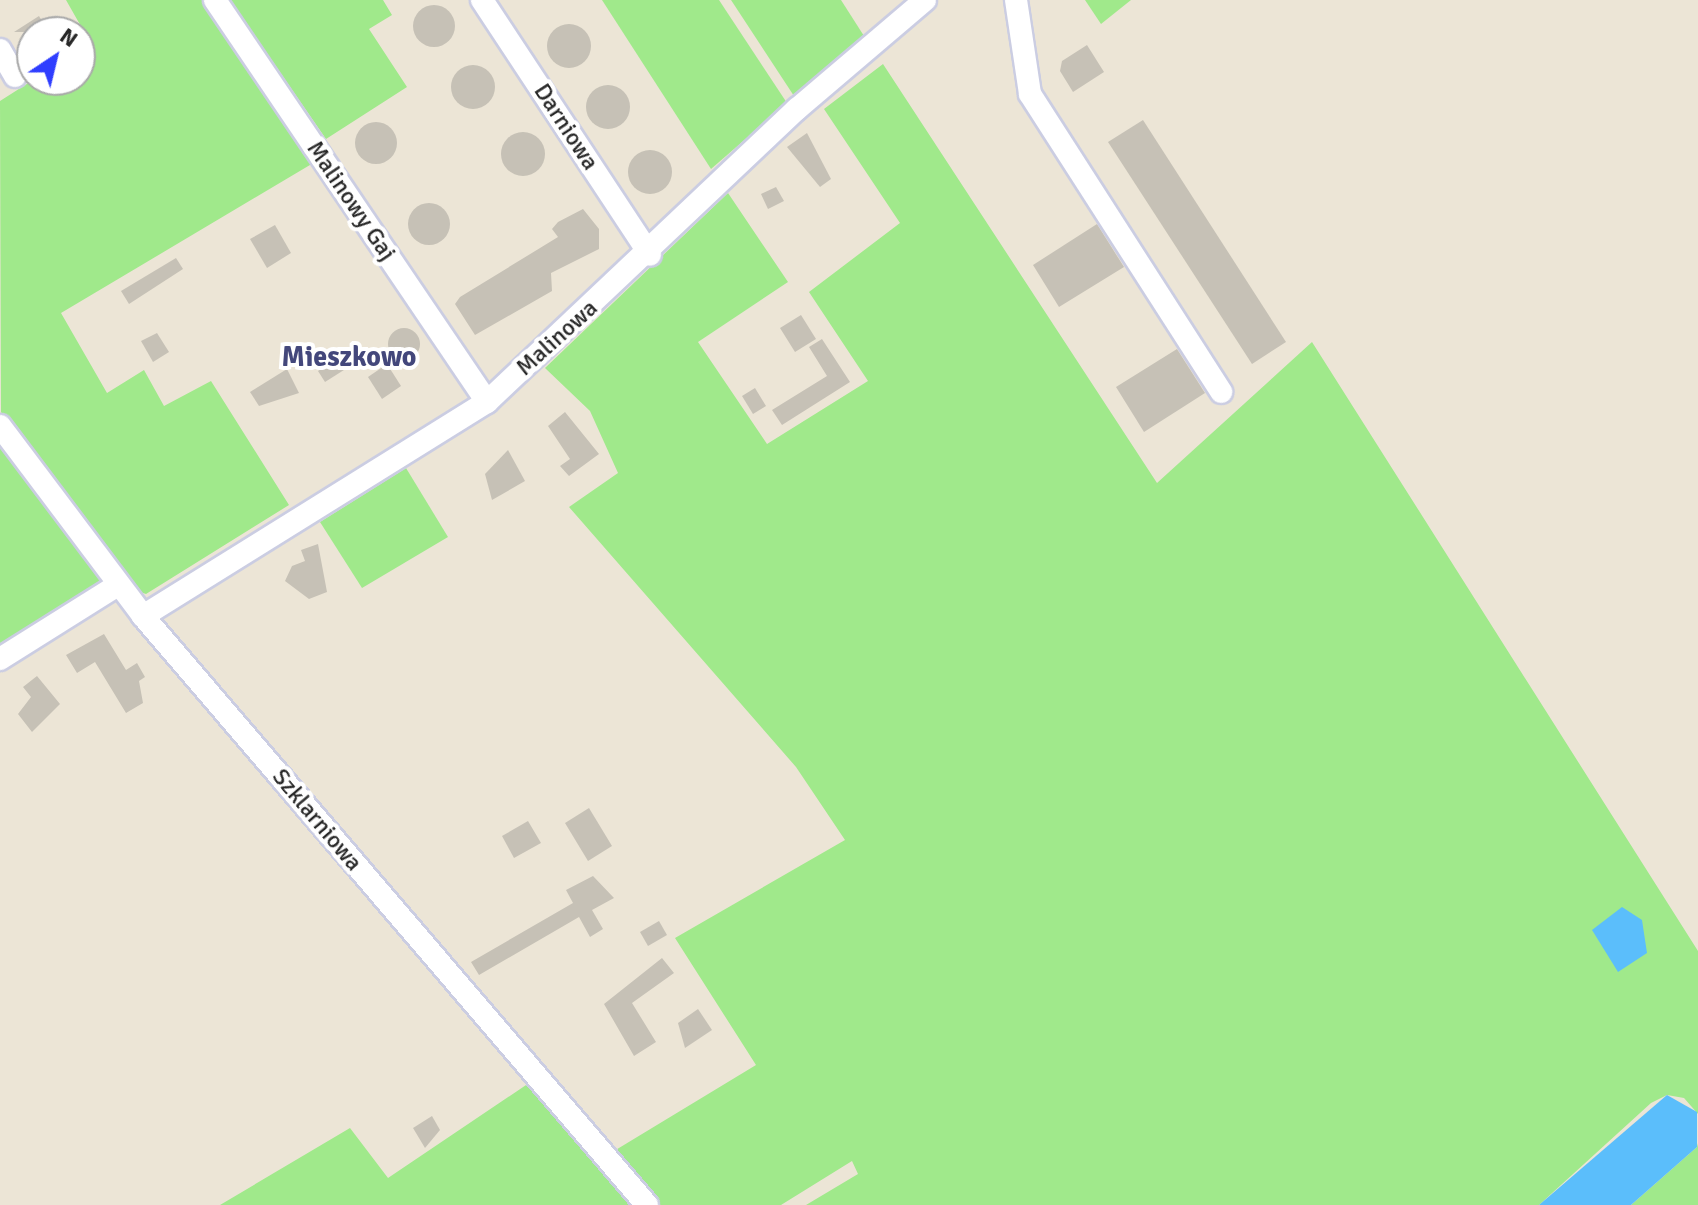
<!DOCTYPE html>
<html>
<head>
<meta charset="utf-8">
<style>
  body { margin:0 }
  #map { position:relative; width:1698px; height:1205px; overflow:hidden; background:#ece5d6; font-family:Signika,sans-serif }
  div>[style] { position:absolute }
  .green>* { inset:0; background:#a0e98b }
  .water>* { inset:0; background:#5bbefb }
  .building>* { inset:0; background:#c6c1b6 }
  .round { border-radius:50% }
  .roads { filter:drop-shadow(2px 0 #cbcde2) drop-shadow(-2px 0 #cbcde2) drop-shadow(0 2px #cbcde2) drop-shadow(0 -2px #cbcde2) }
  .minor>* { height:22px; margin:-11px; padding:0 11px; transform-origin:11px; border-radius:11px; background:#fff }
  span { translate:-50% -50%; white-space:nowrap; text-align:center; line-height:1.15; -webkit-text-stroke:8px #fff; paint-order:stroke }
  .street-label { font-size:24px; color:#272727 }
  .quarter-label { font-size:28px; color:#43477b; font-weight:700 }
  .north { position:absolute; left:16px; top:16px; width:80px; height:80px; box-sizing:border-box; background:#fff; border:2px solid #a9a9a9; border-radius:50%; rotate:35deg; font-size:22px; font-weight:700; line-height:32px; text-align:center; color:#272727 }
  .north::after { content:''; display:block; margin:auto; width:28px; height:36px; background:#2f3eff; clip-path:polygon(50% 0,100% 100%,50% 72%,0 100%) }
</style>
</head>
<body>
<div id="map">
  <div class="green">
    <i style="clip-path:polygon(66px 0,206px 0,315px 162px,61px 313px,107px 393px,144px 370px,164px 406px,211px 381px,289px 505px,146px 594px,134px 590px,43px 478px,1px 412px,0 101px,33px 80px,80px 80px,80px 51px,91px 44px)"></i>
    <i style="clip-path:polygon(230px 0,383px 0,392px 15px,369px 29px,407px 87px,326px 139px)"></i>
    <i style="clip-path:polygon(602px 0,719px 0,787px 103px,711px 169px)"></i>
    <i style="clip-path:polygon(731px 0,841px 0,864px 36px,794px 96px)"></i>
    <i style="clip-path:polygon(1085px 0,1131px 0,1101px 24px)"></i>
    <i style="clip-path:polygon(883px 64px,1157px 483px,1312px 342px,1698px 951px,1698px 1114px,1684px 1098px,1667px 1095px,1651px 1103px,1539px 1205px,806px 1205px,858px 1174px,852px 1161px,781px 1205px,658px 1205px,614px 1151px,756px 1065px,675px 938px,845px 840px,796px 767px,569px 507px,618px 473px,590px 411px,545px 368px,728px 193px,788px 282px,698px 342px,767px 444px,868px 381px,809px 292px,900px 223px,824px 109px)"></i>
    <i style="clip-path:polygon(0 437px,99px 568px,101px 583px,0 649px)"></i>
    <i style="clip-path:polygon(406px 468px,448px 537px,362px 588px,320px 522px)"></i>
    <i style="clip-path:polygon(532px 1081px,637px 1205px,220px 1205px,350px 1128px,388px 1178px)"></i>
    <i style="clip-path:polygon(1698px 1143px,1698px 1205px,1631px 1205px,1697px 1147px)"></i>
  </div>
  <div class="water">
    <i style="clip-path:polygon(1622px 907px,1642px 920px,1647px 953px,1618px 972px,1592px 930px)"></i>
    <i style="clip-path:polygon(1667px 1095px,1697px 1112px,1697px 1147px,1631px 1205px,1539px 1205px)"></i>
  </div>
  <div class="building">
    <i class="round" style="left:413px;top:5px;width:42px;height:42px"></i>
    <i style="clip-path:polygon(39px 16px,48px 32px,14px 32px)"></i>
    <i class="round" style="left:547px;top:24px;width:44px;height:44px"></i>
    <i style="clip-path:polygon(1087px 45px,1104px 72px,1073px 92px,1060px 71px,1062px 61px)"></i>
    <i class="round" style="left:451px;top:65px;width:44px;height:44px"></i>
    <i class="round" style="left:586px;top:85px;width:44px;height:44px"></i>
    <i style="clip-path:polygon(1143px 120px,1286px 342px,1252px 364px,1108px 142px)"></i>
    <i class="round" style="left:355px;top:122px;width:42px;height:42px"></i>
    <i class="round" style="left:501px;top:132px;width:44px;height:44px"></i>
    <i style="clip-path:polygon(807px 133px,831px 179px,820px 187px,787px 147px)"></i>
    <i class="round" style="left:628px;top:150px;width:44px;height:44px"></i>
    <i style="clip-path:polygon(776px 187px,784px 201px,768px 209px,761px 194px)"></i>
    <i class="round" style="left:408px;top:203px;width:42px;height:42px"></i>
    <i style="clip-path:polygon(583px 209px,599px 229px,599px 249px,551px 273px,552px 291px,475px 335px,455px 304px,460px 297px,558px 237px,552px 229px,558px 222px)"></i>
    <i style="clip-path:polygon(1097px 224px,1124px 267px,1059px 307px,1033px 265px)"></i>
    <i style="clip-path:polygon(275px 225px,291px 253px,267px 268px,250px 239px)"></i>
    <i style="clip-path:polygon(176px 258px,183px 269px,129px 304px,121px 291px)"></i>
    <i style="clip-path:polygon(801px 315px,816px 339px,795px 352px,780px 328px)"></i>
    <i class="round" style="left:388px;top:328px;width:32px;height:32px"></i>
    <i style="clip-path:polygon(157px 333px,169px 352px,153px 362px,141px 341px)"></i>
    <i style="clip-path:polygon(822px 339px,850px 382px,782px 425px,772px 410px,827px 376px,809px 347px)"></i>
    <i style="clip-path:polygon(1177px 349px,1205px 393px,1144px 432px,1116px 387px)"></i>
    <i style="clip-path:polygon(348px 351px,355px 363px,325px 382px,318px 371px)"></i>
    <i style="clip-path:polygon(387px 364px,401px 386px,382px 399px,368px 377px)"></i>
    <i style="clip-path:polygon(287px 369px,299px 393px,259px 406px,250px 392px)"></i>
    <i style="clip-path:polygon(755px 388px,766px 406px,753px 414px,742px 396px)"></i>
    <i style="clip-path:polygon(565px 412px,599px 454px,569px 476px,560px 466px,570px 459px,548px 426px)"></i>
    <i style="clip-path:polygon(508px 450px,525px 481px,492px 500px,485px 474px)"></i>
    <i style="clip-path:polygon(318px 544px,327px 592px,309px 599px,285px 581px,292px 566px,305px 561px,301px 550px)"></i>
    <i style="clip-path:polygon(104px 634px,126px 670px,137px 663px,145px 677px,139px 681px,143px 703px,126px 713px,95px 662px,77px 673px,66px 655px)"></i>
    <i style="clip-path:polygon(37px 676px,60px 704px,32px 732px,18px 714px,31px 697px,23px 687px)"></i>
    <i style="clip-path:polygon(589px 808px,612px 846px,588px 861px,565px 823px)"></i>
    <i style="clip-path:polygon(528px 821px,541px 843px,514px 858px,502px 836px)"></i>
    <i style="clip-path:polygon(593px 876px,614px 898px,592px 910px,603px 929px,590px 937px,579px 917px,479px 975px,471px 962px,573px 903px,566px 890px)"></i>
    <i style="clip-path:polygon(659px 921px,667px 935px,648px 946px,640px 932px)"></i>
    <i style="clip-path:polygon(662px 958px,674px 973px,632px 1003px,656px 1042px,634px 1056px,604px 1004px)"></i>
    <i style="clip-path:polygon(698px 1009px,712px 1030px,685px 1048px,678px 1023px)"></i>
    <i style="clip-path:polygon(432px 1116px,440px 1130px,425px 1148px,413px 1128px)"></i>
  </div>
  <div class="roads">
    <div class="minor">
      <i style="left:215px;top:0;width:485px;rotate:55.9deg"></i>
      <i style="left:482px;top:0;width:305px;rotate:56.6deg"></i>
      <i style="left:1016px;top:0;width:95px;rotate:81.5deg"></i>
      <i style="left:1030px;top:94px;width:354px;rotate:57.3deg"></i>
      <i style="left:0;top:50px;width:30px;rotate:60deg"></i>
      <i style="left:0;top:426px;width:238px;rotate:53deg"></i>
      <i style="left:143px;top:616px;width:775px;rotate:49.45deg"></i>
      <i style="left:143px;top:616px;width:405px;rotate:-31.9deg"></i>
      <i style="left:487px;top:402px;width:427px;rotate:-43.4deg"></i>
      <i style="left:797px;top:109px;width:168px;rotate:-40.4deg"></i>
      <i style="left:0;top:659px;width:139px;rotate:-32.1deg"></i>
    </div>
  </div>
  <div class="street-label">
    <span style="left:566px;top:127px;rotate:57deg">Darniowa</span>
    <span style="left:351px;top:201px;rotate:56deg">Malinowy Gaj</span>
    <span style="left:557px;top:338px;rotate:-42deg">Malinowa</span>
    <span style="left:317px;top:820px;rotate:50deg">Szklarniowa</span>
  </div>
  <div class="quarter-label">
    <span style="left:349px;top:357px">Mieszkowo</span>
  </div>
  <div class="north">N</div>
</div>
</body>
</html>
